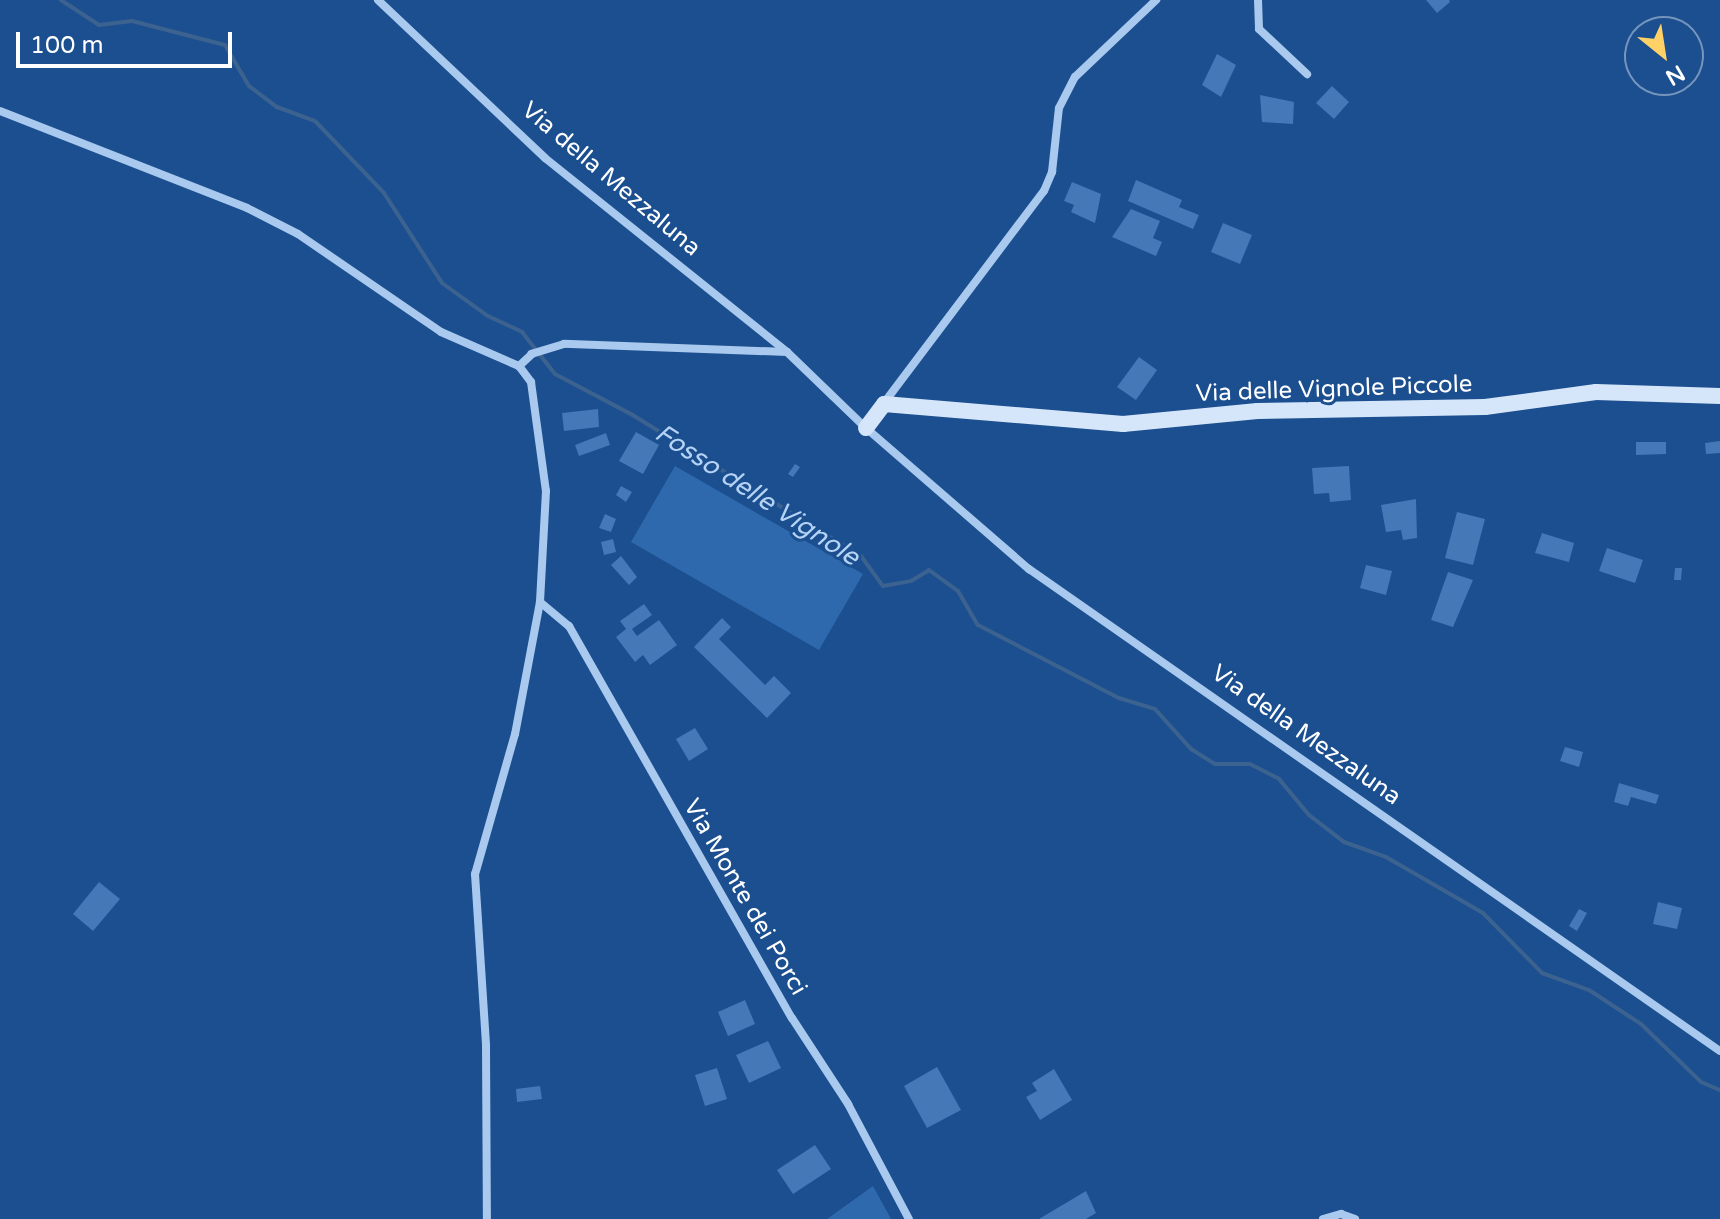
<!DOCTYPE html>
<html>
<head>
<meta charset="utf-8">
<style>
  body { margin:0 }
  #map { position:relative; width:1720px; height:1219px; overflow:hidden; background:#1b4f8f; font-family:"Varela Round",sans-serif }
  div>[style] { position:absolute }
  .green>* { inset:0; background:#2e69ad }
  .stream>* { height:4px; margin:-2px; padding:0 2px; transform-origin:2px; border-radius:2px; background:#3c6290 }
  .building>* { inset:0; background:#4478b7 }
  .street>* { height:8px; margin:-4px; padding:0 4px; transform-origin:4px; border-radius:4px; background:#a9c9ee }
  .secondary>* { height:16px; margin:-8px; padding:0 8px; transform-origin:8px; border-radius:8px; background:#d6e6fa }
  span { translate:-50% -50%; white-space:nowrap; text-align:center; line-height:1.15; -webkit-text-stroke:6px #1b4f8f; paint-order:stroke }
  .street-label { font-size:24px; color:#fff }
  .water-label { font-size:26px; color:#b5d3f5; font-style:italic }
  .north { position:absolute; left:1624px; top:16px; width:80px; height:80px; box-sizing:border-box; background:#1b4f8f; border:2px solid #7695bc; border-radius:50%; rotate:150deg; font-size:22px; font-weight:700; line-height:32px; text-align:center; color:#fff }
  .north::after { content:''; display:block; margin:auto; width:28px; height:36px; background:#ffd166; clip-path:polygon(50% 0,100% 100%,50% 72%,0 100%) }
  .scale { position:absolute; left:16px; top:32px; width:216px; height:36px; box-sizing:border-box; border:4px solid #fff; border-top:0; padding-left:10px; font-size:24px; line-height:28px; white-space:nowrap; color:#fff; -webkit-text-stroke:6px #1b4f8f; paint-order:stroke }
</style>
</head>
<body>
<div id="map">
  <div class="green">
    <i style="clip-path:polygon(675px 466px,863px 574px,819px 650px,631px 542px)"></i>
    <i style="clip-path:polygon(873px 1186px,891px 1219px,827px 1219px)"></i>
  </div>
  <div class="stream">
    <i style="left:61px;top:0;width:45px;rotate:33.3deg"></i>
    <i style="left:99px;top:25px;width:33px;rotate:-7deg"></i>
    <i style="left:132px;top:21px;width:96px;rotate:14.5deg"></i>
    <i style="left:225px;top:45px;width:48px;rotate:59.7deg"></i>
    <i style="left:249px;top:86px;width:35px;rotate:37deg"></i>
    <i style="left:277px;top:107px;width:40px;rotate:20.2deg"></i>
    <i style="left:315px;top:121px;width:100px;rotate:46.2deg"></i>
    <i style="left:384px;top:193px;width:107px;rotate:57.2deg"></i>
    <i style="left:442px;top:283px;width:57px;rotate:35.7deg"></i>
    <i style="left:488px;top:316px;width:38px;rotate:25deg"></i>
    <i style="left:522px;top:332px;width:53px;rotate:51.8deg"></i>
    <i style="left:555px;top:374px;width:86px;rotate:27.8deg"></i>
    <i style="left:631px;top:414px;width:270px;rotate:31.7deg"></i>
    <i style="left:861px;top:556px;width:37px;rotate:54deg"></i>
    <i style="left:883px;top:586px;width:28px;rotate:-10deg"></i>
    <i style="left:911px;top:581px;width:21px;rotate:-31deg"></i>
    <i style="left:929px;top:570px;width:36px;rotate:36deg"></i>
    <i style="left:958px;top:591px;width:39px;rotate:60deg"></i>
    <i style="left:978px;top:625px;width:159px;rotate:27.4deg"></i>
    <i style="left:1119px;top:698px;width:38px;rotate:17deg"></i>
    <i style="left:1155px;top:709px;width:54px;rotate:48deg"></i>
    <i style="left:1191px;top:749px;width:28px;rotate:32deg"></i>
    <i style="left:1215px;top:764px;width:35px"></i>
    <i style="left:1250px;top:764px;width:33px;rotate:27deg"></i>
    <i style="left:1279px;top:779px;width:47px;rotate:50.2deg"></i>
    <i style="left:1309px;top:815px;width:44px;rotate:37.6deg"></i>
    <i style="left:1344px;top:842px;width:45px;rotate:19.7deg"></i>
    <i style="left:1386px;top:857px;width:112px;rotate:30deg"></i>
    <i style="left:1483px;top:913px;width:84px;rotate:45.5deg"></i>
    <i style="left:1542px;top:973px;width:50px;rotate:19.9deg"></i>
    <i style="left:1589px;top:990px;width:62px;rotate:33.2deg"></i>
    <i style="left:1641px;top:1024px;width:83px;rotate:44deg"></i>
    <i style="left:1701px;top:1082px;width:21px;rotate:23deg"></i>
  </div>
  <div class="building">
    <i style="clip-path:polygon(1426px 0,1449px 0,1450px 2px,1437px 13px)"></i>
    <i style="clip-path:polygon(1217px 54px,1236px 65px,1221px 97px,1202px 85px)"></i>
    <i style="clip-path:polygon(1332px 86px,1349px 102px,1334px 119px,1316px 103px)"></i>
    <i style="clip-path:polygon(1260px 95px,1294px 102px,1293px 124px,1262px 122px)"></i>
    <i style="clip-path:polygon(1136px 180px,1182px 200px,1179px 207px,1199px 215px,1193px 229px,1128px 201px)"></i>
    <i style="clip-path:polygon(1072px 182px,1101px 194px,1095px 223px,1071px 212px,1074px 205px,1064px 201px)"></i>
    <i style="clip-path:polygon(1131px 209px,1160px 221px,1153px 238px,1162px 242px,1156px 256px,1112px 237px)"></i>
    <i style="clip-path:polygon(1223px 223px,1252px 235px,1240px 264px,1211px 252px)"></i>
    <i style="clip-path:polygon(1139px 357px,1157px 370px,1136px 400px,1117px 387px)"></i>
    <i style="clip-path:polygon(598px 409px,599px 427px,564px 431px,562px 413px)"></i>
    <i style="clip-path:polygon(636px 432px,659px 445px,643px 474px,619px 461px)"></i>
    <i style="clip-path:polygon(606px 433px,610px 445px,579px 456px,575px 445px)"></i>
    <i style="clip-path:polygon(1720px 441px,1720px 453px,1706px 454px,1705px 443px)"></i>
    <i style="clip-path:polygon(1636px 442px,1666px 442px,1666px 454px,1636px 455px)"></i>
    <i style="clip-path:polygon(795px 464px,800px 467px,793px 477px,788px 474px)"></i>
    <i style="clip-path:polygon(1349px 466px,1351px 500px,1330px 502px,1329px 493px,1314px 494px,1312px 468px)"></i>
    <i style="clip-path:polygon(621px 486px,632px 492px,626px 502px,616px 495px)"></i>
    <i style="clip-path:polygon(1416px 499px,1417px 538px,1403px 540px,1401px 530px,1386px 532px,1381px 505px)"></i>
    <i style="clip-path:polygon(1457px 512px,1485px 519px,1473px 565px,1445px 558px)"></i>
    <i style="clip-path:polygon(605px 514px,616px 519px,611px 532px,599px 528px)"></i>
    <i style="clip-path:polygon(1542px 533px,1574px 543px,1569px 562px,1535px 553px)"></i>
    <i style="clip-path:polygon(613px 539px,616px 552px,604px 555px,601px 542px)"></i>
    <i style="clip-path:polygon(1607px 548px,1643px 560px,1635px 583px,1599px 571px)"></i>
    <i style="clip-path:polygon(621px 556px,637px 577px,629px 585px,611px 565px)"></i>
    <i style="clip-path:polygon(1366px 565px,1392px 571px,1386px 595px,1360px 588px)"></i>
    <i style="clip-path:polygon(1675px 568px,1682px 568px,1681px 580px,1674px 580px)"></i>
    <i style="clip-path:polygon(1448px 572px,1473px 580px,1453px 627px,1431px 620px)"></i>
    <i style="clip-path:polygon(644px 604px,652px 615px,632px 629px,637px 636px,659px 620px,677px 645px,650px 665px,643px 655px,635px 662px,616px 637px,626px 629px,620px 621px)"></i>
    <i style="clip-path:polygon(722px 618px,731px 627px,719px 639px,765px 685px,774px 676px,791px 693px,767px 718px,694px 647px)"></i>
    <i style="clip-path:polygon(695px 728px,708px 749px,689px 761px,676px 739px)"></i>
    <i style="clip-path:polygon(1565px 747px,1583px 752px,1579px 767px,1560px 761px)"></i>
    <i style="clip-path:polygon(1619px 783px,1659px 795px,1656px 804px,1631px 797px,1628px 806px,1614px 802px)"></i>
    <i style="clip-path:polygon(99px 882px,120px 899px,93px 931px,73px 914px)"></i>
    <i style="clip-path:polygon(1658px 902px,1682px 908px,1677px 929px,1653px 924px)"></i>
    <i style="clip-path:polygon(1579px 909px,1587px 913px,1577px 931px,1569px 926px)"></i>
    <i style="clip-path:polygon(745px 1000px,755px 1024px,728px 1036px,718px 1012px)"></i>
    <i style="clip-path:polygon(768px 1041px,781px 1068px,749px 1083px,736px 1055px)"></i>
    <i style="clip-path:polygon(937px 1067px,961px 1110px,927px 1128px,904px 1086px)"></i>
    <i style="clip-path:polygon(717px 1068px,727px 1099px,705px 1106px,695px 1075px)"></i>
    <i style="clip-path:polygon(1054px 1069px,1072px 1100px,1040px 1120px,1026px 1097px,1037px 1091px,1032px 1083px)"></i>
    <i style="clip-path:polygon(540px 1086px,542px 1099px,517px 1102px,516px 1089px)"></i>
    <i style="clip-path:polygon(815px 1145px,831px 1169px,793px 1194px,777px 1170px)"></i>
    <i style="clip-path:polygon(1086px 1191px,1096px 1213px,1086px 1219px,1039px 1219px)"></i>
  </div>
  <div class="street">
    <i style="left:378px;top:0;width:230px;rotate:43.4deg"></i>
    <i style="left:545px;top:158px;width:310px;rotate:38.7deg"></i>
    <i style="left:787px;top:352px;width:223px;rotate:-177.9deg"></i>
    <i style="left:564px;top:344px;width:34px;rotate:163deg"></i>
    <i style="left:532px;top:354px;width:18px;rotate:137deg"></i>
    <i style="left:1258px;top:0;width:29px;rotate:88deg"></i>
    <i style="left:1259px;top:29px;width:66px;rotate:43.2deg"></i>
    <i style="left:0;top:111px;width:265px;rotate:21.4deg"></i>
    <i style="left:247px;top:208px;width:57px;rotate:27deg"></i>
    <i style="left:298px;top:234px;width:173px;rotate:34.4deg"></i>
    <i style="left:441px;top:332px;width:85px;rotate:23.6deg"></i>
    <i style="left:519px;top:366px;width:20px;rotate:53deg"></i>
    <i style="left:531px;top:382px;width:110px;rotate:82.2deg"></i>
    <i style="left:546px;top:491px;width:111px;rotate:93.1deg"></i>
    <i style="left:540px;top:602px;width:134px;rotate:100.7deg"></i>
    <i style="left:515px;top:734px;width:146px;rotate:105.9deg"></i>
    <i style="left:475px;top:874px;width:172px;rotate:86.3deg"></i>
    <i style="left:486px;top:1046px;width:173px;rotate:89.7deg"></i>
    <i style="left:787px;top:352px;width:110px;rotate:43.9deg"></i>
    <i style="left:866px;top:428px;width:216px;rotate:40.9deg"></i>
    <i style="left:1029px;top:569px;width:842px;rotate:34.9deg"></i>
    <i style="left:884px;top:403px;width:266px;rotate:-53deg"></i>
    <i style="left:1044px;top:191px;width:21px;rotate:-67deg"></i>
    <i style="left:1052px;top:172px;width:64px;rotate:-83.8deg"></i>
    <i style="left:1059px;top:108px;width:35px;rotate:-63deg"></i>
    <i style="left:1075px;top:77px;width:112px;rotate:-43.5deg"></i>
    <i style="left:540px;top:602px;width:38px;rotate:40deg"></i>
    <i style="left:569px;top:626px;width:451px;rotate:60.4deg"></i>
    <i style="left:792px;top:1018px;width:103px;rotate:56.9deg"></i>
    <i style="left:848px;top:1104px;width:130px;rotate:62.1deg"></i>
    <i style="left:1323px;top:1219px;width:19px;rotate:-16deg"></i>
    <i style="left:1341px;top:1214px;width:15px;rotate:20deg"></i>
  </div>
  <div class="secondary">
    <i style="left:866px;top:428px;width:30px;rotate:-53deg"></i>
    <i style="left:884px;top:404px;width:240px;rotate:4.8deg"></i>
    <i style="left:1123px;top:424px;width:135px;rotate:-5.5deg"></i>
    <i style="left:1257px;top:411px;width:228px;rotate:-1deg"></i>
    <i style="left:1485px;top:407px;width:112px;rotate:-7.7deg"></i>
    <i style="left:1596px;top:392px;width:124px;rotate:1.8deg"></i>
  </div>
  <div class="street-label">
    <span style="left:611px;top:179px;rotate:40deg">Via della Mezzaluna</span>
    <span style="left:1334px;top:389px;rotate:-2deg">Via delle Vignole Piccole</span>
    <span style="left:1306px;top:735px;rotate:35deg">Via della Mezzaluna</span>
    <span style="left:745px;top:897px;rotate:60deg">Via Monte dei Porci</span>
  </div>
  <div class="water-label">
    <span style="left:757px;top:495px;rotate:33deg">Fosso delle Vignole</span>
  </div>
  <div class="north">N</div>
  <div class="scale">100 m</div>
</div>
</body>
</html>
